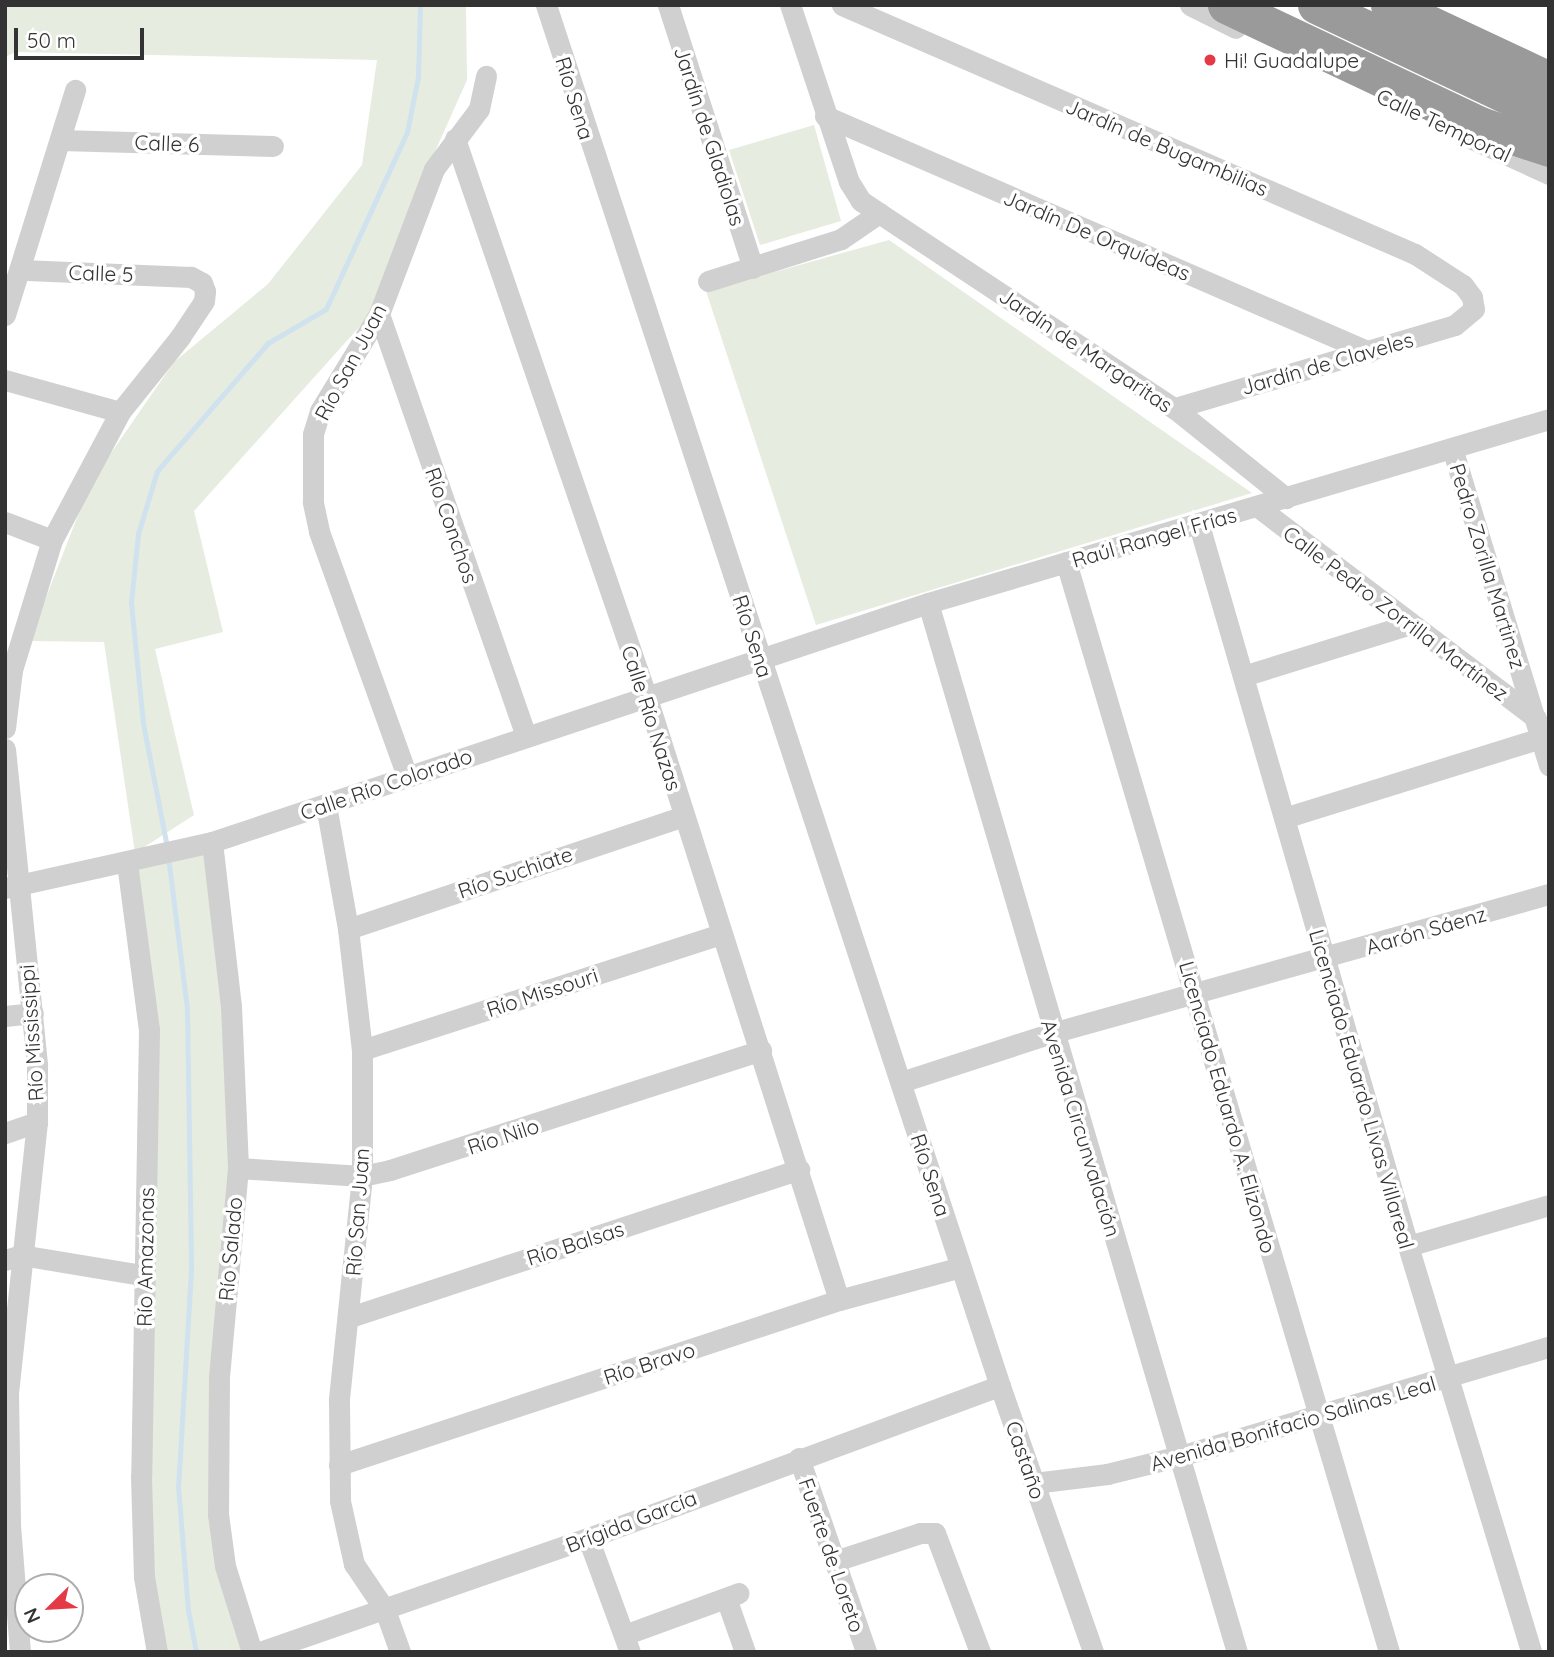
<!DOCTYPE html>
<html>
<head>
<meta charset="utf-8">
<style>
  body { margin:0 }
  #map { position:relative; width:1554px; height:1657px; overflow:hidden; background:#fff; font-family:Quicksand,sans-serif }
  div>[style] { position:absolute }
  .green>* { inset:0; background:#e6ecdf }
  .stream>* { height:5px; margin:-2.5px; padding:0 2.5px; transform-origin:2.5px; border-radius:2.5px; background:#cfe2ee }
  .street>* { height:21px; margin:-10.5px; padding:0 10.5px; transform-origin:10.5px; border-radius:10.5px; background:#d0d0d0 }
  .highway>* { height:37px; margin:-18.5px; padding:0 18.5px; transform-origin:18.5px; border-radius:18.5px; background:#9a9a9a }
  .dots>* { width:19px; height:19px; translate:-50% -50%; box-sizing:border-box; border:4px solid #fff; border-radius:50% }
  span { translate:-50% -50%; white-space:nowrap; text-align:center; line-height:1.15; -webkit-text-stroke:7px #fff; paint-order:stroke }
  .poi-label { font-size:21px; color:#333 }
  .left { translate:0 -50%; text-align:left }
  .street-label { font-size:21px; color:#333 }
  .frame { position:absolute; inset:0; border:7px solid #333; pointer-events:none }
  .north { position:absolute; left:14px; top:1573px; width:70px; height:70px; box-sizing:border-box; background:#fff; border:2px solid #adadad; border-radius:50%; rotate:246deg; font-size:19px; font-weight:700; line-height:28px; text-align:center; color:#333 }
  .north::after { content:''; display:block; margin:auto; width:24px; height:32px; background:#e63946; clip-path:polygon(50% 0,100% 100%,50% 72%,0 100%) }
  .scale { position:absolute; left:14px; top:28px; width:130px; height:32px; box-sizing:border-box; border:4px solid #333; border-top:0; padding-left:9px; font-size:21px; line-height:24px; white-space:nowrap; color:#333; -webkit-text-stroke:5px #fff; paint-order:stroke }
</style>
</head>
<body>
<div id="map">
  <div class="green">
    <i style="clip-path:polygon(5px 5px,466px 5px,467px 80px,417px 192px,370px 315px,194px 511px,223px 632px,155px 649px,194px 815px,135px 853px,104px 642px,29px 641px,91px 482px,174px 362px,268px 284px,362px 165px,377px 60px,16px 52px,5px 57px)"></i>
    <i style="clip-path:polygon(814px 125px,841px 221px,760px 245px,729px 150px)"></i>
    <i style="clip-path:polygon(889px 240px,1252px 493px,816px 625px,706px 291px)"></i>
    <i style="clip-path:polygon(212px 842px,238px 1168px,218px 1514px,252px 1652px,157px 1652px,149px 1614px,149px 1030px,127px 863px)"></i>
  </div>
  <div class="stream">
    <i style="left:167px;top:847px;width:126px;rotate:-101deg"></i>
    <i style="left:143px;top:723px;width:122px;rotate:-95.7deg"></i>
    <i style="left:131px;top:602px;width:68px;rotate:-84.1deg"></i>
    <i style="left:138px;top:534px;width:66px;rotate:-73.2deg"></i>
    <i style="left:157px;top:471px;width:169px;rotate:-49.1deg"></i>
    <i style="left:268px;top:343px;width:67px;rotate:-30.4deg"></i>
    <i style="left:326px;top:309px;width:195px;rotate:-65.4deg"></i>
    <i style="left:407px;top:132px;width:56px;rotate:-78.7deg"></i>
    <i style="left:418px;top:77px;width:72px;rotate:-88.4deg"></i>
    <i style="left:168px;top:856px;width:153px;rotate:82.9deg"></i>
    <i style="left:187px;top:1008px;width:262px;rotate:89.1deg"></i>
    <i style="left:191px;top:1270px;width:216px;rotate:93.4deg"></i>
    <i style="left:178px;top:1486px;width:124px;rotate:85.4deg"></i>
    <i style="left:188px;top:1610px;width:43px;rotate:79.2deg"></i>
  </div>
  <div class="street">
    <i style="left:546px;top:5px;width:1454px;rotate:71.8deg"></i>
    <i style="left:1000px;top:1386px;width:282px;rotate:70.7deg"></i>
    <i style="left:668px;top:5px;width:276px;rotate:72.1deg"></i>
    <i style="left:842px;top:5px;width:625px;rotate:23.49deg"></i>
    <i style="left:1415px;top:254px;width:57px;rotate:32.9deg"></i>
    <i style="left:1463px;top:285px;width:15px;rotate:53deg"></i>
    <i style="left:1472px;top:297px;width:12px;rotate:81deg"></i>
    <i style="left:1474px;top:309px;width:25px;rotate:140deg"></i>
    <i style="left:1455px;top:325px;width:293px;rotate:163.5deg"></i>
    <i style="left:1190px;top:5px;width:51px;rotate:26.6deg"></i>
    <i style="left:825px;top:116px;width:593px;rotate:23.45deg"></i>
    <i style="left:455px;top:139px;width:588px;rotate:71.04deg"></i>
    <i style="left:646px;top:695px;width:635px;rotate:72.31deg"></i>
    <i style="left:1472px;top:139px;width:85px;rotate:24.4deg"></i>
    <i style="left:60px;top:140px;width:213px;rotate:1.6deg"></i>
    <i style="left:879px;top:213px;width:354px;rotate:33.5deg"></i>
    <i style="left:1174px;top:408px;width:144px;rotate:38.8deg"></i>
    <i style="left:708px;top:281px;width:139px;rotate:-17.5deg"></i>
    <i style="left:841px;top:239px;width:46px;rotate:-34.4deg"></i>
    <i style="left:879px;top:213px;width:22px;rotate:-146deg"></i>
    <i style="left:861px;top:201px;width:22px;rotate:-122deg"></i>
    <i style="left:849px;top:182px;width:187px;rotate:-108.4deg"></i>
    <i style="left:379px;top:314px;width:447px;rotate:70.8deg"></i>
    <i style="left:5px;top:315px;width:236px;rotate:-72.7deg"></i>
    <i style="left:5px;top:380px;width:119px;rotate:15.5deg"></i>
    <i style="left:1452px;top:448px;width:332px;rotate:73deg"></i>
    <i style="left:1258px;top:507px;width:349px;rotate:37.2deg"></i>
    <i style="left:5px;top:522px;width:50px;rotate:21deg"></i>
    <i style="left:1199px;top:525px;width:751px;rotate:73.83deg"></i>
    <i style="left:1408px;top:1246px;width:424px;rotate:73.1deg"></i>
    <i style="left:1066px;top:562px;width:1137px;rotate:73.49deg"></i>
    <i style="left:928px;top:603px;width:1094px;rotate:73.59deg"></i>
    <i style="left:1243px;top:676px;width:173px;rotate:-17.2deg"></i>
    <i style="left:5px;top:728px;width:58px;rotate:-83.1deg"></i>
    <i style="left:12px;top:670px;width:136px;rotate:-72.9deg"></i>
    <i style="left:52px;top:540px;width:145px;rotate:-62deg"></i>
    <i style="left:120px;top:412px;width:96px;rotate:-51.3deg"></i>
    <i style="left:180px;top:337px;width:43px;rotate:-56.3deg"></i>
    <i style="left:204px;top:301px;width:10px;rotate:-84deg"></i>
    <i style="left:205px;top:291px;width:9px;rotate:-111deg"></i>
    <i style="left:202px;top:283px;width:13px;rotate:-151deg"></i>
    <i style="left:191px;top:277px;width:170px;rotate:-177.6deg"></i>
    <i style="left:5px;top:749px;width:318px;rotate:84.2deg"></i>
    <i style="left:37px;top:1065px;width:57px;rotate:90deg"></i>
    <i style="left:37px;top:1122px;width:273px;rotate:96.1deg"></i>
    <i style="left:8px;top:1393px;width:132px;rotate:89.1deg"></i>
    <i style="left:10px;top:1525px;width:127px;rotate:85.5deg"></i>
    <i style="left:407px;top:776px;width:260px;rotate:-109.8deg"></i>
    <i style="left:319px;top:531px;width:30px;rotate:-102deg"></i>
    <i style="left:313px;top:502px;width:68px;rotate:-90deg"></i>
    <i style="left:313px;top:434px;width:24px;rotate:-73deg"></i>
    <i style="left:320px;top:411px;width:114px;rotate:-58.7deg"></i>
    <i style="left:379px;top:314px;width:155px;rotate:-69.2deg"></i>
    <i style="left:434px;top:169px;width:75px;rotate:-53.1deg"></i>
    <i style="left:479px;top:109px;width:34px;rotate:-78deg"></i>
    <i style="left:326px;top:805px;width:126px;rotate:79.9deg"></i>
    <i style="left:348px;top:929px;width:122px;rotate:83.4deg"></i>
    <i style="left:362px;top:1050px;width:126px;rotate:90deg"></i>
    <i style="left:362px;top:1176px;width:225px;rotate:95.9deg"></i>
    <i style="left:339px;top:1400px;width:101px;rotate:89.4deg"></i>
    <i style="left:340px;top:1501px;width:65px;rotate:77.5deg"></i>
    <i style="left:354px;top:1564px;width:55px;rotate:56deg"></i>
    <i style="left:385px;top:1610px;width:45px;rotate:70.3deg"></i>
    <i style="left:1284px;top:818px;width:269px;rotate:-17.3deg"></i>
    <i style="left:212px;top:842px;width:165px;rotate:83.4deg"></i>
    <i style="left:231px;top:1006px;width:162px;rotate:87.5deg"></i>
    <i style="left:238px;top:1168px;width:210px;rotate:95.2deg"></i>
    <i style="left:219px;top:1377px;width:137px;rotate:90.4deg"></i>
    <i style="left:218px;top:1514px;width:52px;rotate:82.3deg"></i>
    <i style="left:225px;top:1566px;width:90px;rotate:72.6deg"></i>
    <i style="left:127px;top:863px;width:168px;rotate:82.5deg"></i>
    <i style="left:149px;top:1030px;width:447px;rotate:91deg"></i>
    <i style="left:141px;top:1477px;width:100px;rotate:88.3deg"></i>
    <i style="left:144px;top:1577px;width:76px;rotate:80.2deg"></i>
    <i style="left:5px;top:888px;width:212px;rotate:-12.5deg"></i>
    <i style="left:212px;top:842px;width:755px;rotate:-18.46deg"></i>
    <i style="left:928px;top:603px;width:648px;rotate:-16.5deg"></i>
    <i style="left:348px;top:929px;width:354px;rotate:-18.6deg"></i>
    <i style="left:5px;top:1016px;width:28px;rotate:-6deg"></i>
    <i style="left:362px;top:1050px;width:378px;rotate:-17.9deg"></i>
    <i style="left:901px;top:1082px;width:159px;rotate:-18deg"></i>
    <i style="left:1052px;top:1033px;width:516px;rotate:-15.63deg"></i>
    <i style="left:5px;top:1133px;width:34px;rotate:-19deg"></i>
    <i style="left:238px;top:1168px;width:124px;rotate:3.7deg"></i>
    <i style="left:362px;top:1176px;width:29px;rotate:-12deg"></i>
    <i style="left:390px;top:1170px;width:390px;rotate:-17.9deg"></i>
    <i style="left:1408px;top:1246px;width:147px;rotate:-16.2deg"></i>
    <i style="left:5px;top:1260px;width:17px;rotate:-17deg"></i>
    <i style="left:21px;top:1255px;width:123px;rotate:9.4deg"></i>
    <i style="left:350px;top:1317px;width:473px;rotate:-18.2deg"></i>
    <i style="left:799px;top:1458px;width:205px;rotate:70.9deg"></i>
    <i style="left:339px;top:1465px;width:527px;rotate:-18.26deg"></i>
    <i style="left:839px;top:1300px;width:126px;rotate:-15.1deg"></i>
    <i style="left:1034px;top:1483px;width:74px;rotate:-7deg"></i>
    <i style="left:1107px;top:1474px;width:75px;rotate:-13.9deg"></i>
    <i style="left:1180px;top:1456px;width:385px;rotate:-16.5deg"></i>
    <i style="left:588px;top:1538px;width:121px;rotate:69.8deg"></i>
    <i style="left:835px;top:1561px;width:89px;rotate:-18.2deg"></i>
    <i style="left:920px;top:1533px;width:15px"></i>
    <i style="left:935px;top:1533px;width:127px;rotate:69.3deg"></i>
    <i style="left:726px;top:1598px;width:57px;rotate:70.6deg"></i>
    <i style="left:624px;top:1635px;width:122px;rotate:-20.1deg"></i>
    <i style="left:260px;top:1652px;width:347px;rotate:-19.2deg"></i>
    <i style="left:588px;top:1538px;width:439px;rotate:-20.3deg"></i>
  </div>
  <div class="highway">
    <i style="left:1226px;top:5px;width:281px;rotate:25.3deg"></i>
    <i style="left:1480px;top:125px;width:73px;rotate:18.4deg"></i>
    <i style="left:1316px;top:5px;width:258px;rotate:25.3deg"></i>
    <i style="left:1389px;top:5px;width:177px;rotate:25.1deg"></i>
  </div>
  <div class="dots">
    <i style="left:1210px;top:60px;background:#e63946"></i>
  </div>
  <div class="poi-label">
    <span class="left" style="left:1224px;top:60px">Hi! Guadalupe</span>
  </div>
  <div class="street-label">
    <span style="left:575px;top:98px;rotate:73deg">Río Sena</span>
    <span style="left:1444px;top:125px;rotate:25deg">Calle Temporal</span>
    <span style="left:710px;top:136px;rotate:72deg">Jardín de Gladiolas</span>
    <span style="left:167px;top:143px;rotate:2deg">Calle 6</span>
    <span style="left:1167px;top:147px;rotate:23deg">Jardín de Bugambilias</span>
    <span style="left:1097px;top:235px;rotate:23deg">Jardín De Orquídeas</span>
    <span style="left:101px;top:273px;rotate:2deg">Calle 5</span>
    <span style="left:1086px;top:350px;rotate:34deg">Jardín de Margaritas</span>
    <span style="left:350px;top:362px;rotate:-62deg">Río San Juan</span>
    <span style="left:1327px;top:363px;rotate:-16deg">Jardín de Claveles</span>
    <span style="left:452px;top:525px;rotate:71deg">Río Conchos</span>
    <span style="left:1154px;top:537px;rotate:-16deg">Raúl Rangel Frías</span>
    <span style="left:1488px;top:566px;rotate:73deg">Pedro Zorilla Martinez</span>
    <span style="left:1396px;top:613px;rotate:37deg">Calle Pedro Zorrilla Martínez</span>
    <span style="left:753px;top:636px;rotate:72deg">Río Sena</span>
    <span style="left:652px;top:718px;rotate:72deg">Calle Río Nazas</span>
    <span style="left:386px;top:784px;rotate:-19deg">Calle Río Colorado</span>
    <span style="left:515px;top:872px;rotate:-19deg">Río Suchiate</span>
    <span style="left:1426px;top:930px;rotate:-16deg">Aarón Sáenz</span>
    <span style="left:542px;top:992px;rotate:-18deg">Río Missouri</span>
    <span style="left:31px;top:1033px;rotate:-94deg">Río Mississippi</span>
    <span style="left:1362px;top:1089px;rotate:74deg">Licenciado Eduardo Livas Villareal</span>
    <span style="left:1228px;top:1107px;rotate:74deg">Licenciado Eduardo A. Elizondo</span>
    <span style="left:1081px;top:1128px;rotate:73deg">Avenida Circunvalación</span>
    <span style="left:503px;top:1136px;rotate:-18deg">Río Nilo</span>
    <span style="left:931px;top:1175px;rotate:72deg">Río Sena</span>
    <span style="left:357px;top:1212px;rotate:-86deg">Río San Juan</span>
    <span style="left:575px;top:1243px;rotate:-18deg">Río Balsas</span>
    <span style="left:230px;top:1249px;rotate:-85deg">Río Salado</span>
    <span style="left:145px;top:1257px;rotate:-89deg">Río Amazonas</span>
    <span style="left:649px;top:1363px;rotate:-18deg">Río Bravo</span>
    <span style="left:1293px;top:1423px;rotate:-16deg">Avenida Bonifacio Salinas Leal</span>
    <span style="left:1026px;top:1460px;rotate:71deg">Castaño</span>
    <span style="left:631px;top:1521px;rotate:-21deg">Brígida García</span>
    <span style="left:832px;top:1555px;rotate:71deg">Fuerte de Loreto</span>
  </div>
  <div class="frame"></div>
  <div class="north">N</div>
  <div class="scale">50 m</div>
</div>
</body>
</html>
